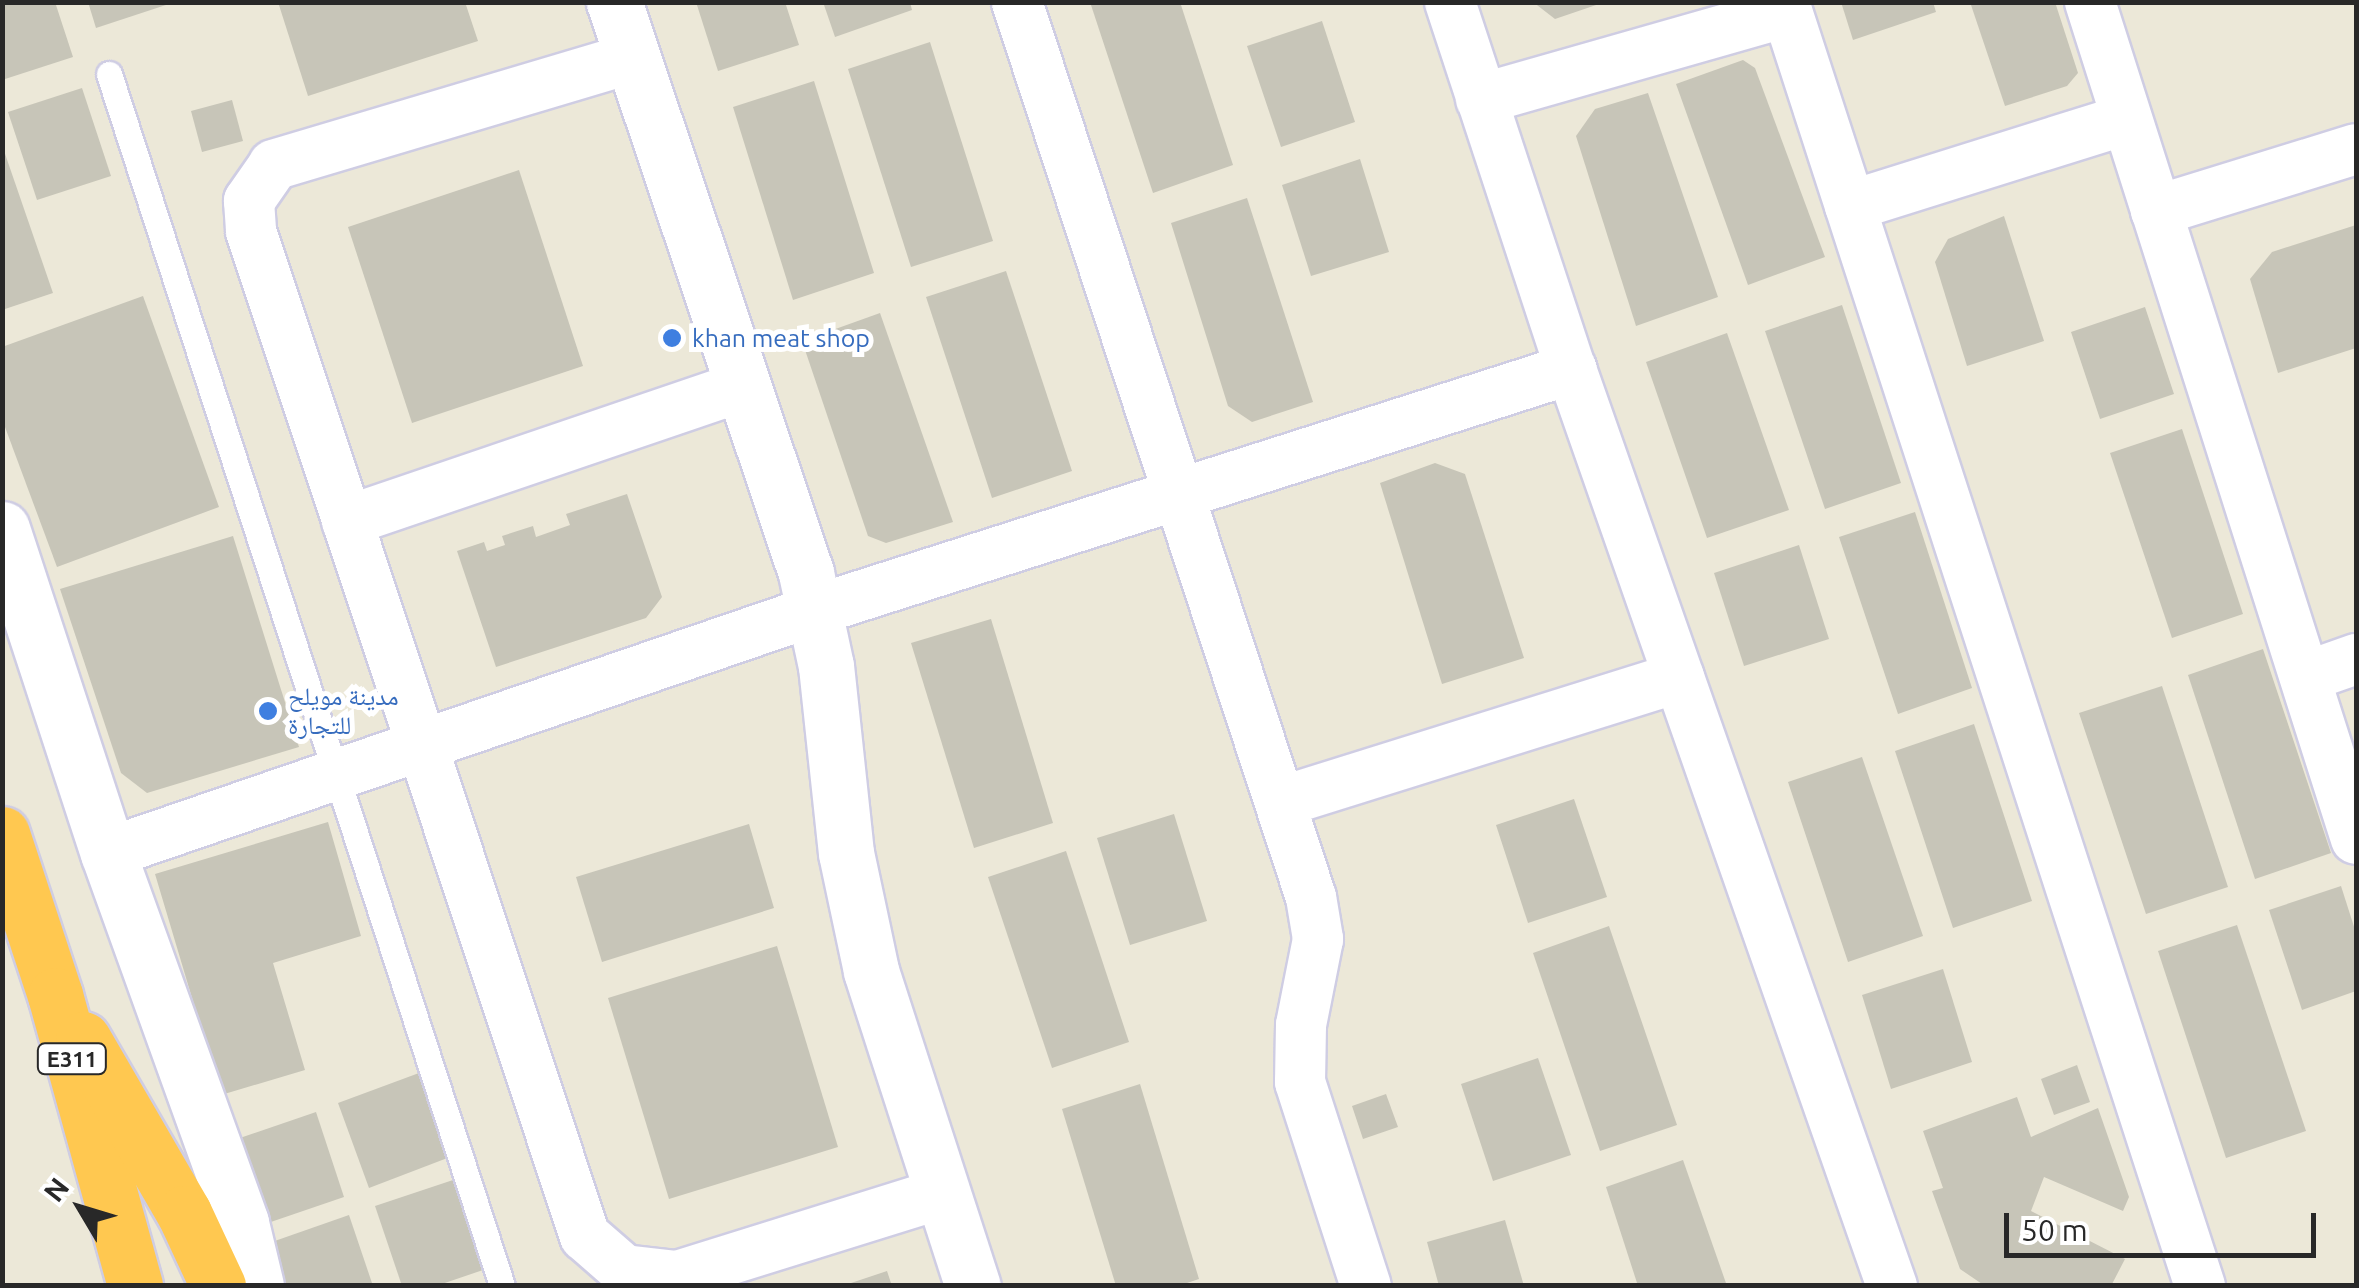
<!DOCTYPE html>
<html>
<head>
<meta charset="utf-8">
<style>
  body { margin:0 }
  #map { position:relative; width:2359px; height:1288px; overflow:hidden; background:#ece8d8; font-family:Ubuntu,"Noto Naskh Arabic",sans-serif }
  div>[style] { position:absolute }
  .building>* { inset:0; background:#c7c5b8 }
  .roads { filter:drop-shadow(2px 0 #cfcde3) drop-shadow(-2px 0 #cfcde3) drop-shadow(0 2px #cfcde3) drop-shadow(0 -2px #cfcde3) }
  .service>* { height:25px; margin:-12.5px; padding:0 12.5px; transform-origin:12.5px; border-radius:12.5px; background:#fff }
  .minor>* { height:50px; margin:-25px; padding:0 25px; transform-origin:25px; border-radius:25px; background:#fff }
  .tertiary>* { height:55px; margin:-27.5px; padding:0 27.5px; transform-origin:27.5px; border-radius:27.5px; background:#fff }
  .secondary>* { height:55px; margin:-27.5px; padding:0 27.5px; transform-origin:27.5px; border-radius:27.5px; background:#fff }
  .motorway>* { height:55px; margin:-27.5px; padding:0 27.5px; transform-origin:27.5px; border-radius:27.5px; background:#ffc850 }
  .dots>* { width:28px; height:28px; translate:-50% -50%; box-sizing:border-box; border:5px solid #fff; border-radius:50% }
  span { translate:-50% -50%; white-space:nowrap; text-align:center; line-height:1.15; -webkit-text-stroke:10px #fff; paint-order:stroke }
  .shield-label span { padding:2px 8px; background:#fff; border:2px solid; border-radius:8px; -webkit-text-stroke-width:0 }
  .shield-label { font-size:22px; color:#282828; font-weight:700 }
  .shop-label { font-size:25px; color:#366cbe }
  .left { translate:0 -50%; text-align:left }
  .frame { position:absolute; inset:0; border:5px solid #282828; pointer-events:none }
  .north { position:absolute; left:30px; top:1158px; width:100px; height:100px; -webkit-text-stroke:8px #fff; paint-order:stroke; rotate:308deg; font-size:28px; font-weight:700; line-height:40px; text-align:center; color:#282828 }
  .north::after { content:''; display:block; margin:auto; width:35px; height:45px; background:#282828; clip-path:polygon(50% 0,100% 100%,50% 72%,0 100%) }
  .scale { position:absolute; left:2004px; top:1213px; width:312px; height:45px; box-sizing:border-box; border:5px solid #282828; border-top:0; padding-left:12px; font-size:30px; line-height:35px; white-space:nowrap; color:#282828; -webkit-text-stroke:8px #fff; paint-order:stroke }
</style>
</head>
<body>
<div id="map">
  <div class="building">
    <i style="clip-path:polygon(2px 2px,55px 2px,73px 57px,2px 80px)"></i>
    <i style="clip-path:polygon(88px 2px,172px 2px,172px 3px,96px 28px)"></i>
    <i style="clip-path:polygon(278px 2px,465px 2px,478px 41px,308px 96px)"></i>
    <i style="clip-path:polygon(696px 2px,785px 2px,799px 45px,718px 71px)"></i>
    <i style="clip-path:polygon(823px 2px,910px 2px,912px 10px,835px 37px)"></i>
    <i style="clip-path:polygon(1090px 2px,1180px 2px,1233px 165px,1153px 193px)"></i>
    <i style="clip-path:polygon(1533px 2px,1601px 2px,1602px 3px,1555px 19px)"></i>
    <i style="clip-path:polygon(1841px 2px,1933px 2px,1936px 12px,1853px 40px)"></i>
    <i style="clip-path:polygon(1970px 2px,2055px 2px,2078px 73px,2067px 86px,2005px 106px)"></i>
    <i style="clip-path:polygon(1322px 21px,1355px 122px,1281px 147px,1247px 46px)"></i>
    <i style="clip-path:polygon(930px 42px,993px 241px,911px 267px,848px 69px)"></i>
    <i style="clip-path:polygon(1743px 60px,1755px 68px,1825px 257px,1748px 285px,1676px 84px)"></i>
    <i style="clip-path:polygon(814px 81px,874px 273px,793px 300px,733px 107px)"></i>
    <i style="clip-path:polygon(82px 88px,111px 176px,37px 200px,8px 112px)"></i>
    <i style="clip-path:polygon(1648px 93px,1718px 297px,1636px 326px,1576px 136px,1595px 109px)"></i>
    <i style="clip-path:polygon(232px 100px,243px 141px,202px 152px,191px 111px)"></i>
    <i style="clip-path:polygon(2px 145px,53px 293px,2px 310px)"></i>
    <i style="clip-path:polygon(1360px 159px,1389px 252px,1311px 276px,1282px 185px)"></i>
    <i style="clip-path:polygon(519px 170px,583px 366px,412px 423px,348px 227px)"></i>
    <i style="clip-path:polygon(1247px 198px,1313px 402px,1252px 422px,1228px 406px,1171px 223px)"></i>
    <i style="clip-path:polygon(2004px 216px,2044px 341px,1967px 366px,1935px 262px,1948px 239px)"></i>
    <i style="clip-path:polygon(2356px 225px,2356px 348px,2278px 373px,2250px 279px,2272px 252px)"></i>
    <i style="clip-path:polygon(1006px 271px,1072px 471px,992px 498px,926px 297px)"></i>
    <i style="clip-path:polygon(143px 296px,219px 507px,57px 567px,2px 419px,2px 347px)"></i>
    <i style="clip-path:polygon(1842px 305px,1901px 483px,1825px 509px,1765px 331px)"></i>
    <i style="clip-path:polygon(2145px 307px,2174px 394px,2100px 419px,2071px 332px)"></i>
    <i style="clip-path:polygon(880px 313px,953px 522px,886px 543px,868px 536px,802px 341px)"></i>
    <i style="clip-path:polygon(1727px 333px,1789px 510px,1707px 538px,1646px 362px)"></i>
    <i style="clip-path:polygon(2182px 429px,2243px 614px,2172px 638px,2110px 453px)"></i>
    <i style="clip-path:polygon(1435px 463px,1465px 474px,1524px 658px,1442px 684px,1380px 483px)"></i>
    <i style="clip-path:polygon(627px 494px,662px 597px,646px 618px,496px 667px,457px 551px,484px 542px,487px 551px,505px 545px,502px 536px,533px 526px,536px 537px,570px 525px,566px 514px)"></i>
    <i style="clip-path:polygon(1915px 512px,1972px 688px,1898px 714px,1839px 537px)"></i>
    <i style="clip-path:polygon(233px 536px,299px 747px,147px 793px,121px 773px,60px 589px)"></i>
    <i style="clip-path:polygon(1799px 545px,1829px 639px,1744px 666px,1714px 573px)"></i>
    <i style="clip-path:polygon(991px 619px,1053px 823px,974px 848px,911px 643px)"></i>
    <i style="clip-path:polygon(2263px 649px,2331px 853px,2255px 879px,2188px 675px)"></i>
    <i style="clip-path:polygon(2162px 686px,2228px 887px,2146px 914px,2079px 713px)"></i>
    <i style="clip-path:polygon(1974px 724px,2032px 901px,1953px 928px,1895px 751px)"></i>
    <i style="clip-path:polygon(1862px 757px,1923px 936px,1848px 962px,1788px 782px)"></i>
    <i style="clip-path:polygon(1574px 799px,1607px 897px,1528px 923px,1496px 825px)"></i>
    <i style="clip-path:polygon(1174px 814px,1207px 921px,1130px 945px,1097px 838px)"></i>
    <i style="clip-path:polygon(328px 822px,361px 936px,273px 963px,305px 1070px,221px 1095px,155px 874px)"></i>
    <i style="clip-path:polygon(749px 824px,774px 908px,602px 962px,576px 877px)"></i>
    <i style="clip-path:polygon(1066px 851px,1129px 1042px,1052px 1068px,988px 877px)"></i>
    <i style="clip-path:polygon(2341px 886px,2356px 933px,2356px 991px,2302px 1010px,2269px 910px)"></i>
    <i style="clip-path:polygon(2237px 925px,2306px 1131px,2226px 1158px,2158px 951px)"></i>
    <i style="clip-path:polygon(1609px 926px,1677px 1125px,1600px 1151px,1533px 953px)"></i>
    <i style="clip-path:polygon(777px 946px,838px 1147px,669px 1199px,608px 998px)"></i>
    <i style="clip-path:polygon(1943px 969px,1972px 1062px,1891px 1089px,1862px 995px)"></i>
    <i style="clip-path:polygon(1538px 1058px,1571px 1155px,1493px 1181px,1461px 1084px)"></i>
    <i style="clip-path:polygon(2077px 1065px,2090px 1102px,2054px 1115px,2041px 1079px)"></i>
    <i style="clip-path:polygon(419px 1073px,450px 1157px,369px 1188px,338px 1103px)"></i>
    <i style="clip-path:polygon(1140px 1084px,1199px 1279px,1178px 1286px,1116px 1286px,1062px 1109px)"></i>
    <i style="clip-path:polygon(1386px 1094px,1398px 1127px,1363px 1139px,1352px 1106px)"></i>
    <i style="clip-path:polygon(2017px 1097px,2031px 1137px,2098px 1108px,2129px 1197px,2123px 1211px,2044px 1177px,2031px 1211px,2125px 1259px,2111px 1286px,1985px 1286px,1960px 1269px,1932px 1191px,1943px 1188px,1923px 1131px)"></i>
    <i style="clip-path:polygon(316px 1112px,344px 1197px,262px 1225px,234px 1140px)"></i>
    <i style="clip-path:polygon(1683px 1160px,1727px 1286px,1638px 1286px,1606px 1187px)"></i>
    <i style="clip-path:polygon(453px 1180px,483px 1270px,436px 1286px,402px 1286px,375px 1206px)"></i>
    <i style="clip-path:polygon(349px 1215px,373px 1286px,283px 1286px,269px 1243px)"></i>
    <i style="clip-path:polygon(1505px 1220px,1524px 1286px,1439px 1286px,1427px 1242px)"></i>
    <i style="clip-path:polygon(887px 1271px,892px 1286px,845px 1286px,845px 1285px)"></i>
  </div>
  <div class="roads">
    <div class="service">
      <i style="left:109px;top:74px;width:1274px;rotate:72.03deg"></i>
    </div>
    <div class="minor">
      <i style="left:1017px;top:2px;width:942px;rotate:71.82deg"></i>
      <i style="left:1311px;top:897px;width:43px;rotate:80.5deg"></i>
      <i style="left:1318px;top:939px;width:88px;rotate:101.2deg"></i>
      <i style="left:1301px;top:1025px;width:57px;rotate:91deg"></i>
      <i style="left:1300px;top:1082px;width:214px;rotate:72.1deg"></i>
      <i style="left:1450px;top:2px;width:386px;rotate:71.8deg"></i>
      <i style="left:1571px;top:369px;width:972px;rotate:70.71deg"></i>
      <i style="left:1784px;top:2px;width:1350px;rotate:72.05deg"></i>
      <i style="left:2090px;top:2px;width:878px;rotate:72.37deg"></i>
      <i style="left:632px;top:58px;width:374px;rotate:163.4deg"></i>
      <i style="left:274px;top:165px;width:44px;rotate:124.8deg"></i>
      <i style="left:249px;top:201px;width:30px;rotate:86deg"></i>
      <i style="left:251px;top:231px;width:1059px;rotate:71.62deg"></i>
      <i style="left:585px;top:1236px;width:52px;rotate:41.1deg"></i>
      <i style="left:624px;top:1270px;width:53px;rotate:6.5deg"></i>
      <i style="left:677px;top:1276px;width:275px;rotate:-17.3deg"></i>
      <i style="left:1481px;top:99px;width:318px;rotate:-15.9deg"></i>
      <i style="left:1850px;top:206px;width:290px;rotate:-17.4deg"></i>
      <i style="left:2156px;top:211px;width:209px;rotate:-17.2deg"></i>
      <i style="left:347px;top:521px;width:416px;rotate:-18.8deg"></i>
      <i style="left:2305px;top:677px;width:54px;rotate:-19.4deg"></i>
      <i style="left:1281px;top:802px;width:417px;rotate:-17.4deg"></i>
      <i style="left:108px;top:853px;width:749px;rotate:-18.94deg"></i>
      <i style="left:816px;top:610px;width:793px;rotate:-17.7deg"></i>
    </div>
    <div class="tertiary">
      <i style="left:614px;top:2px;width:602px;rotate:71.41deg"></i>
      <i style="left:806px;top:573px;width:95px;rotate:77.9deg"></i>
      <i style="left:826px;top:666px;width:188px;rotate:83.9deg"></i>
      <i style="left:846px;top:853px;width:121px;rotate:78deg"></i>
      <i style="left:871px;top:971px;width:331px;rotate:72.1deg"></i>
    </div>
    <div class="secondary">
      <i style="left:2px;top:529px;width:341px;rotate:71.9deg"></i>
      <i style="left:108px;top:853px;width:393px;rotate:70.2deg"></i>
      <i style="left:241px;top:1223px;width:65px;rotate:76.6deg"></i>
    </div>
    <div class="motorway">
      <i style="left:2px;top:834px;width:169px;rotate:71.8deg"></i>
      <i style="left:55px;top:995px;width:302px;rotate:74.6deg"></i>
      <i style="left:83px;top:1039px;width:201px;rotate:59.9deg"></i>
      <i style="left:184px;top:1213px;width:81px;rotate:65deg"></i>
    </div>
  </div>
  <div class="dots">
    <i style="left:672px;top:338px;background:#3f7fe0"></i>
    <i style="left:268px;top:711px;background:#3f7fe0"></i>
  </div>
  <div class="shield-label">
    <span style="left:72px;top:1059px">E311</span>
  </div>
  <div class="shop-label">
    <span class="left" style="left:692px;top:338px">khan meat shop</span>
    <span class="left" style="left:288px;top:711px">مدينة مويلح<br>للتجارة</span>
  </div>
  <div class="frame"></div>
  <div class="north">N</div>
  <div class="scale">50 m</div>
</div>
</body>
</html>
